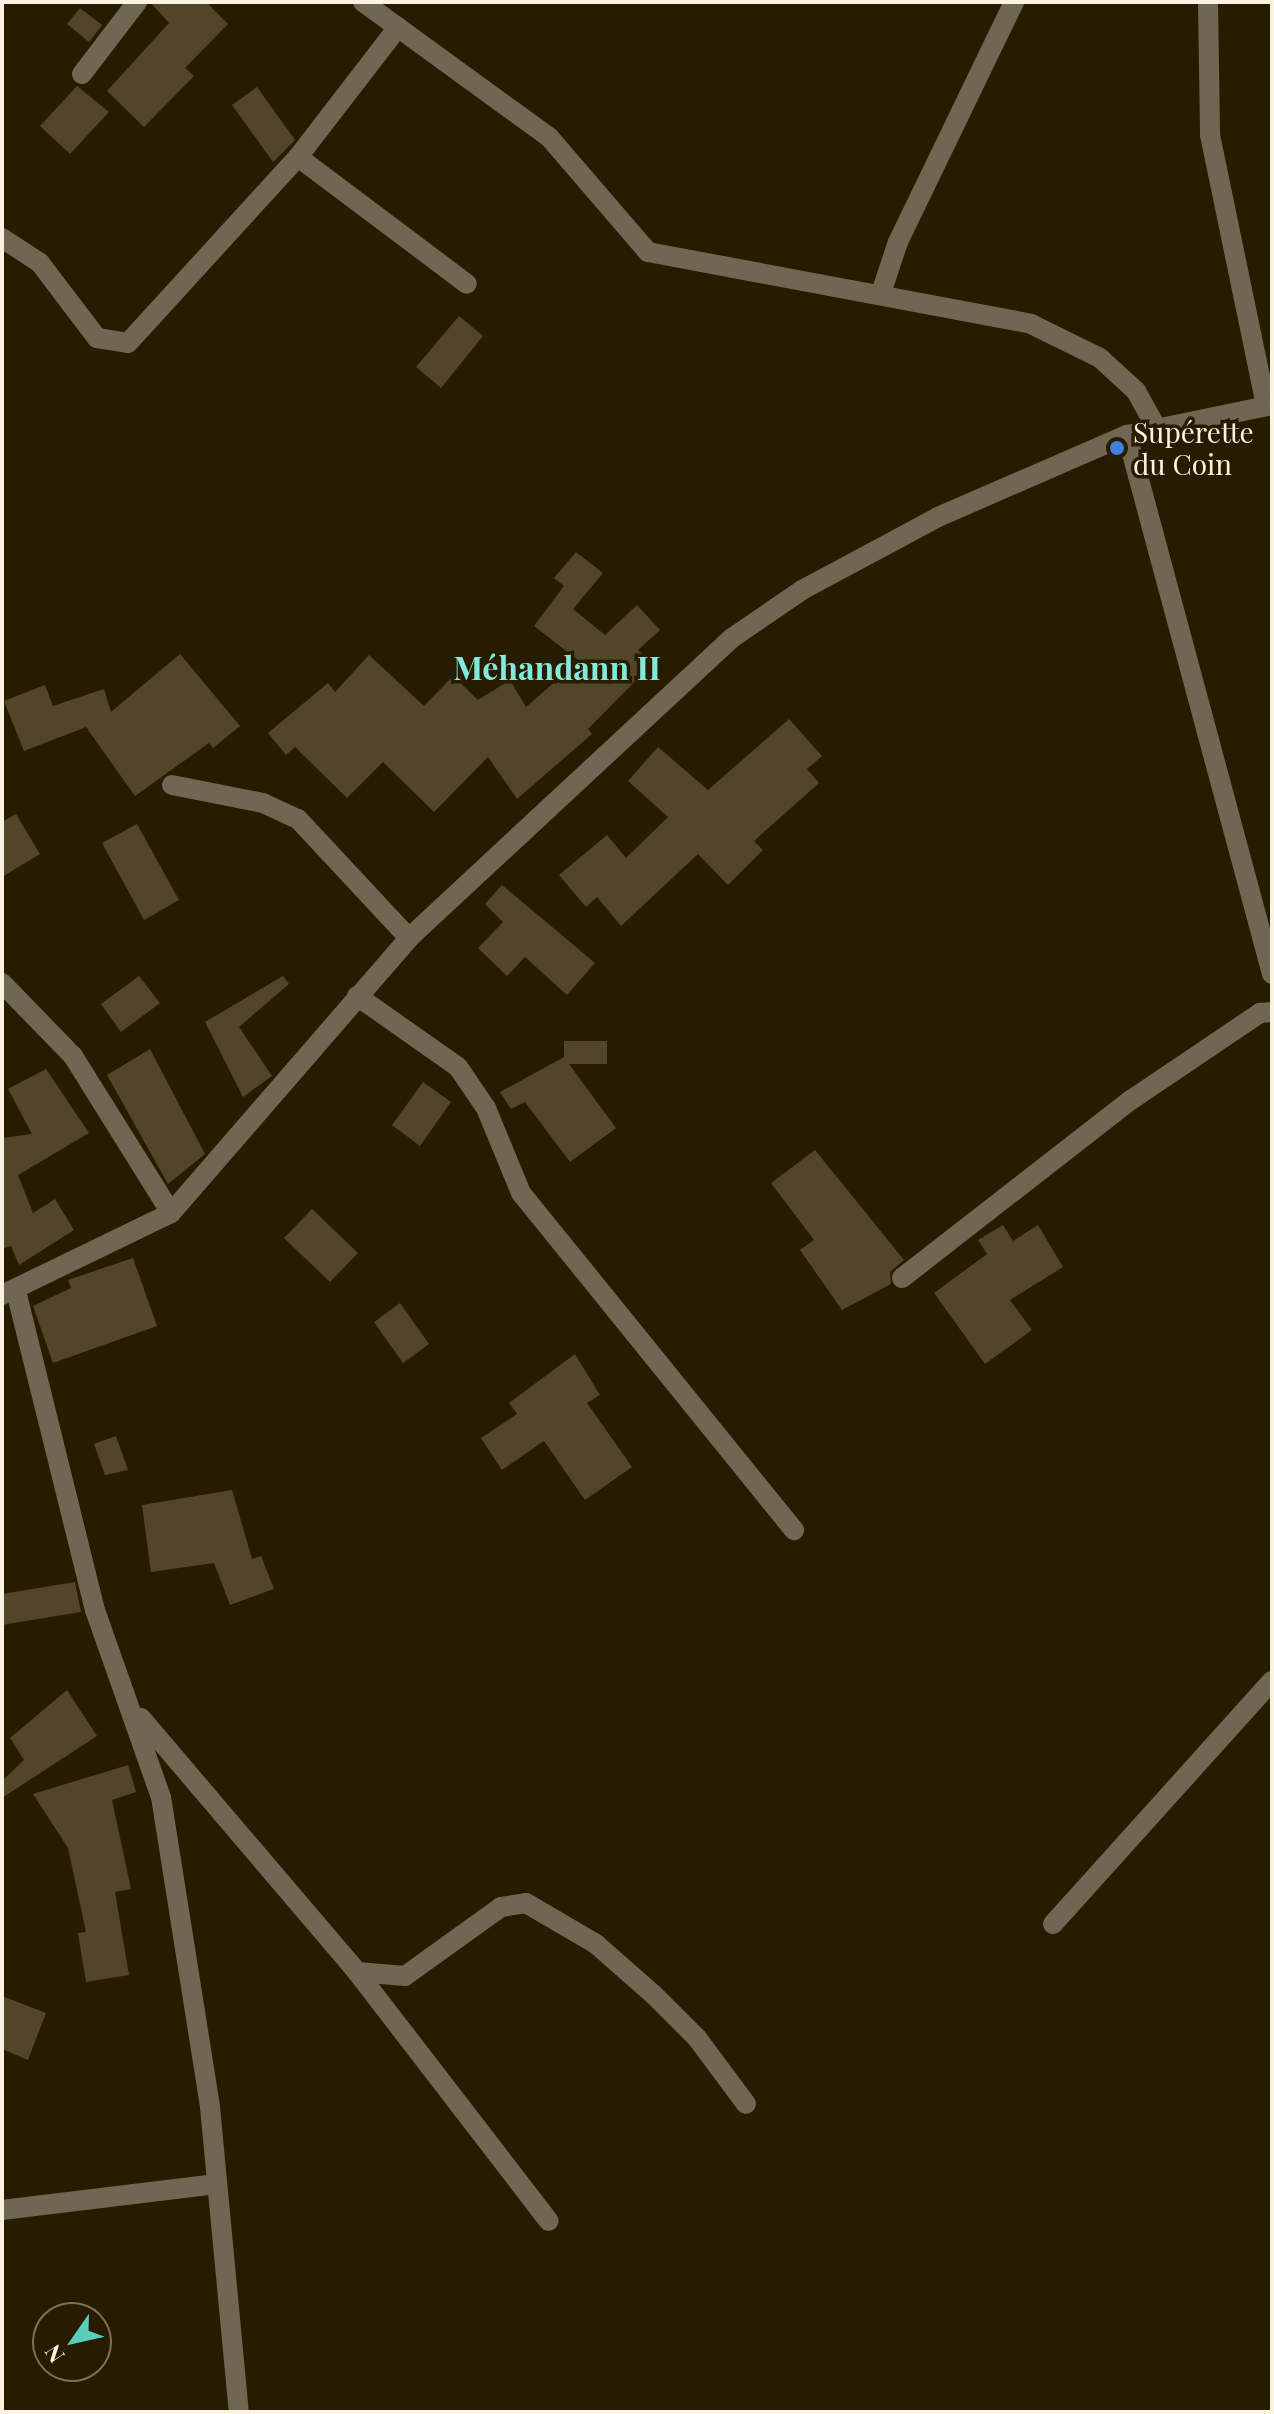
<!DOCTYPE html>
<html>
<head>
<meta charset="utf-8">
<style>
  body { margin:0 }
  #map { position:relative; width:1274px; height:2414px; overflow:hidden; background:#281c00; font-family:"Playfair Display",serif }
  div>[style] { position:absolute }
  .building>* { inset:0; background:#524528 }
  .minor>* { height:20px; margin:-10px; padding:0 10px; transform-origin:10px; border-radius:10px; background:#6f6751 }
  .dots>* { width:22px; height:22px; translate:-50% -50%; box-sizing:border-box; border:4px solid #281c00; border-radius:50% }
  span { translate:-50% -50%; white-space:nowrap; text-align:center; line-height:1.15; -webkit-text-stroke:7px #281c00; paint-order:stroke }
  .poi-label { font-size:28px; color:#faf3e2 }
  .left { translate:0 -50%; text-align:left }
  .quarter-label { font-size:32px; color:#83eadb; font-weight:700 }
  .frame { position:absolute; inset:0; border:4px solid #faf3e2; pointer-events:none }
  .north { position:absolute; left:32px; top:2302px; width:80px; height:80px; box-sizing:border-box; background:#281c00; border:2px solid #7c725a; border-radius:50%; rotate:236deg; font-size:22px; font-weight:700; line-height:32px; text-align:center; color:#faf3e2 }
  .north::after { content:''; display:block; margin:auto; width:28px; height:36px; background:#59cebe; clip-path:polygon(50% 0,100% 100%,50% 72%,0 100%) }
</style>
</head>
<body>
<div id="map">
  <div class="building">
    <i style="clip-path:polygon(150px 2px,206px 2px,228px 24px,185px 68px,194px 76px,144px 127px,107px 91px,169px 23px)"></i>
    <i style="clip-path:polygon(80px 8px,102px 25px,89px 42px,67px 24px)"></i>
    <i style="clip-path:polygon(77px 86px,109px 112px,70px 154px,40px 126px)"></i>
    <i style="clip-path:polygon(257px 87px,295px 140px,273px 162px,232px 105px)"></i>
    <i style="clip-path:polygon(459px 316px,483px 336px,441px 388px,416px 367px)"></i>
    <i style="clip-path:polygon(576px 552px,603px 573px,573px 609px,605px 635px,637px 605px,660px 630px,638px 650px,653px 663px,588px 729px,592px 734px,517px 799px,488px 757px,434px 812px,383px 762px,347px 798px,295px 747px,286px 755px,268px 733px,328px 683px,335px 692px,369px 655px,424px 706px,453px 676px,478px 700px,510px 680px,526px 707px,579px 661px,534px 626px,564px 586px,554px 578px)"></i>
    <i style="clip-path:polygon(180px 654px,240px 726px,213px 748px,209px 743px,135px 796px,86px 727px,24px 751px,4px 701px,45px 685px,53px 706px,104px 689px,111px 712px)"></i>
    <i style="clip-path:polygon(789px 719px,822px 756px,807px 769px,819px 783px,754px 841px,763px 850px,728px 885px,698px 854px,621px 926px,597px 897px,586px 907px,559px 875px,607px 835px,626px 858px,668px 817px,628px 781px,658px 747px,708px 790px)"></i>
    <i style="clip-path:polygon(16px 814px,40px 854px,2px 877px,2px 822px)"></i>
    <i style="clip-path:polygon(137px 824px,179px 900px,144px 920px,102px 843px)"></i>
    <i style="clip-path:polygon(502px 885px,595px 963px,567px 995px,525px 957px,507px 976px,478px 948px,503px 922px,485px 904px)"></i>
    <i style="clip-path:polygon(139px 976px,160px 1003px,121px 1032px,101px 1004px)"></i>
    <i style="clip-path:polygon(283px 976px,289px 984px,239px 1027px,272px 1076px,243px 1097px,205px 1022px)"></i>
    <i style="clip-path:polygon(564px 1041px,607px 1041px,607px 1064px,569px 1064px,616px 1128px,570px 1162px,525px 1102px,511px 1109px,500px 1092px,564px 1057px)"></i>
    <i style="clip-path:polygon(150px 1049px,205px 1154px,168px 1184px,107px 1075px)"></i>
    <i style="clip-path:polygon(46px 1069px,89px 1133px,18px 1175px,33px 1213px,55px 1199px,74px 1230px,19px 1265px,11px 1246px,2px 1249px,2px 1138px,32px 1134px,8px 1089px)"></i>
    <i style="clip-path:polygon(423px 1082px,451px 1102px,420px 1146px,392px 1125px)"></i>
    <i style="clip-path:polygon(815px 1150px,904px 1260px,890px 1272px,891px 1284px,842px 1310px,800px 1250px,814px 1240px,771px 1183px)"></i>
    <i style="clip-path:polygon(312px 1209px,358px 1253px,330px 1282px,284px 1238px)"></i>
    <i style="clip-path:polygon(1003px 1225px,1013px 1241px,1038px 1225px,1063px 1267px,1010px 1300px,1032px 1330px,985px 1364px,934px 1293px,987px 1254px,978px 1240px)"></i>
    <i style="clip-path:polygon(133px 1258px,157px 1326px,53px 1363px,33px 1306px,71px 1288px,68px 1280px)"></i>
    <i style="clip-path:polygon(400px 1303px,429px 1344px,403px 1363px,374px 1322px)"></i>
    <i style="clip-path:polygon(575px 1354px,600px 1395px,587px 1403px,632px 1467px,585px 1500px,544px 1441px,502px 1470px,481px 1438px,517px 1414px,509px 1403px)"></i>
    <i style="clip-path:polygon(116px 1436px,128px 1470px,105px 1475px,94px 1444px)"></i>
    <i style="clip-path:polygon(232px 1490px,252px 1559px,261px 1556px,274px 1589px,230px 1605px,214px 1563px,151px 1572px,142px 1505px)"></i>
    <i style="clip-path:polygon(75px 1582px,81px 1612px,2px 1625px,2px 1594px)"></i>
    <i style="clip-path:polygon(67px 1690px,97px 1736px,2px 1798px,2px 1781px,24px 1760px,10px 1738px)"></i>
    <i style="clip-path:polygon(128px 1765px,136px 1792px,112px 1800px,131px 1889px,115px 1892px,129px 1975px,86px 1982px,78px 1933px,86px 1932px,68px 1848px,33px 1794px)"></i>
    <i style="clip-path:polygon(2px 1996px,46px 2013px,28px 2060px,2px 2049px)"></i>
  </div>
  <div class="minor">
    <i style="left:363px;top:2px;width:230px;rotate:36deg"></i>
    <i style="left:549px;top:137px;width:152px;rotate:49.3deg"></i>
    <i style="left:648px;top:252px;width:390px;rotate:10.6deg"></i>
    <i style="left:1031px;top:324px;width:77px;rotate:26.2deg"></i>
    <i style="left:1100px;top:358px;width:49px;rotate:42.5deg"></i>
    <i style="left:1136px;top:391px;width:39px;rotate:61deg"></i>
    <i style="left:1208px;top:2px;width:133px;rotate:89.1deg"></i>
    <i style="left:1210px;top:135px;width:277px;rotate:78.3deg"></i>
    <i style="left:82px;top:74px;width:91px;rotate:-52.6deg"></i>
    <i style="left:298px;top:157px;width:211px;rotate:36.9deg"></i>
    <i style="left:2px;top:238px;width:45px;rotate:33.3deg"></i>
    <i style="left:40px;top:263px;width:94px;rotate:52.8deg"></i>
    <i style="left:97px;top:338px;width:31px;rotate:9deg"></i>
    <i style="left:128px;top:343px;width:252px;rotate:-47.6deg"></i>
    <i style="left:298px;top:157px;width:164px;rotate:-52.4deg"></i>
    <i style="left:881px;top:293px;width:54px;rotate:-71.6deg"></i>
    <i style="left:898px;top:242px;width:267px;rotate:-64.2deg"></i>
    <i style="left:1127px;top:435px;width:558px;rotate:74.94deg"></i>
    <i style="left:172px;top:785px;width:93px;rotate:11.2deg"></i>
    <i style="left:263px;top:803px;width:38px;rotate:25deg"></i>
    <i style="left:298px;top:819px;width:163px;rotate:47deg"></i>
    <i style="left:2px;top:983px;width:102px;rotate:45.8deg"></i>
    <i style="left:73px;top:1056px;width:185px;rotate:58deg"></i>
    <i style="left:357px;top:996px;width:123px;rotate:35.1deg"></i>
    <i style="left:458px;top:1067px;width:50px;rotate:55.7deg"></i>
    <i style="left:486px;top:1108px;width:92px;rotate:67.6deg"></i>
    <i style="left:521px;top:1193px;width:434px;rotate:51deg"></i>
    <i style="left:902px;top:1278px;width:290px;rotate:-37.9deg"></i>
    <i style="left:1131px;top:1100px;width:156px;rotate:-34deg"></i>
    <i style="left:1260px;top:1013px;width:12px;rotate:-5deg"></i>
    <i style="left:16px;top:1291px;width:329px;rotate:76.1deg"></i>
    <i style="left:95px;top:1610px;width:198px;rotate:70.6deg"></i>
    <i style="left:161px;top:1797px;width:314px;rotate:81deg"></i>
    <i style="left:210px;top:2107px;width:306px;rotate:84.6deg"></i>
    <i style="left:2px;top:1295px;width:188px;rotate:-25.9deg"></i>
    <i style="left:171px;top:1213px;width:364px;rotate:-49.1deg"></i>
    <i style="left:409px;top:938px;width:441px;rotate:-42.9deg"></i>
    <i style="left:732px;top:638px;width:85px;rotate:-34.4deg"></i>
    <i style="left:802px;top:590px;width:154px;rotate:-28.2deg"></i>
    <i style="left:938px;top:517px;width:206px;rotate:-23.5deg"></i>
    <i style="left:1127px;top:435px;width:148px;rotate:-11.7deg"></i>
    <i style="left:141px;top:1718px;width:333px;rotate:49.6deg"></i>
    <i style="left:357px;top:1972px;width:314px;rotate:52.4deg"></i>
    <i style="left:1053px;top:1924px;width:327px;rotate:-48deg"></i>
    <i style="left:357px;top:1972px;width:48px;rotate:4.8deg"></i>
    <i style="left:405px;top:1976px;width:118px;rotate:-35.7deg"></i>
    <i style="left:501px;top:1907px;width:25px;rotate:-9deg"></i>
    <i style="left:526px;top:1903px;width:81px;rotate:30.4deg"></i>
    <i style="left:596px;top:1944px;width:76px;rotate:41.3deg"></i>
    <i style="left:653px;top:1994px;width:62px;rotate:45deg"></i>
    <i style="left:697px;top:2038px;width:82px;rotate:53.4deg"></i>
    <i style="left:2px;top:2210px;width:216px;rotate:-6.9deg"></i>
  </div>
  <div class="dots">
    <i style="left:1117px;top:448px;background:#3f7fe0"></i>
  </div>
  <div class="poi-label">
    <span class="left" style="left:1133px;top:448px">Supérette<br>du Coin</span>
  </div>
  <div class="quarter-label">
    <span style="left:557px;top:667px">Méhandann II</span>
  </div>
  <div class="frame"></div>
  <div class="north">N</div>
</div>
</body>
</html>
